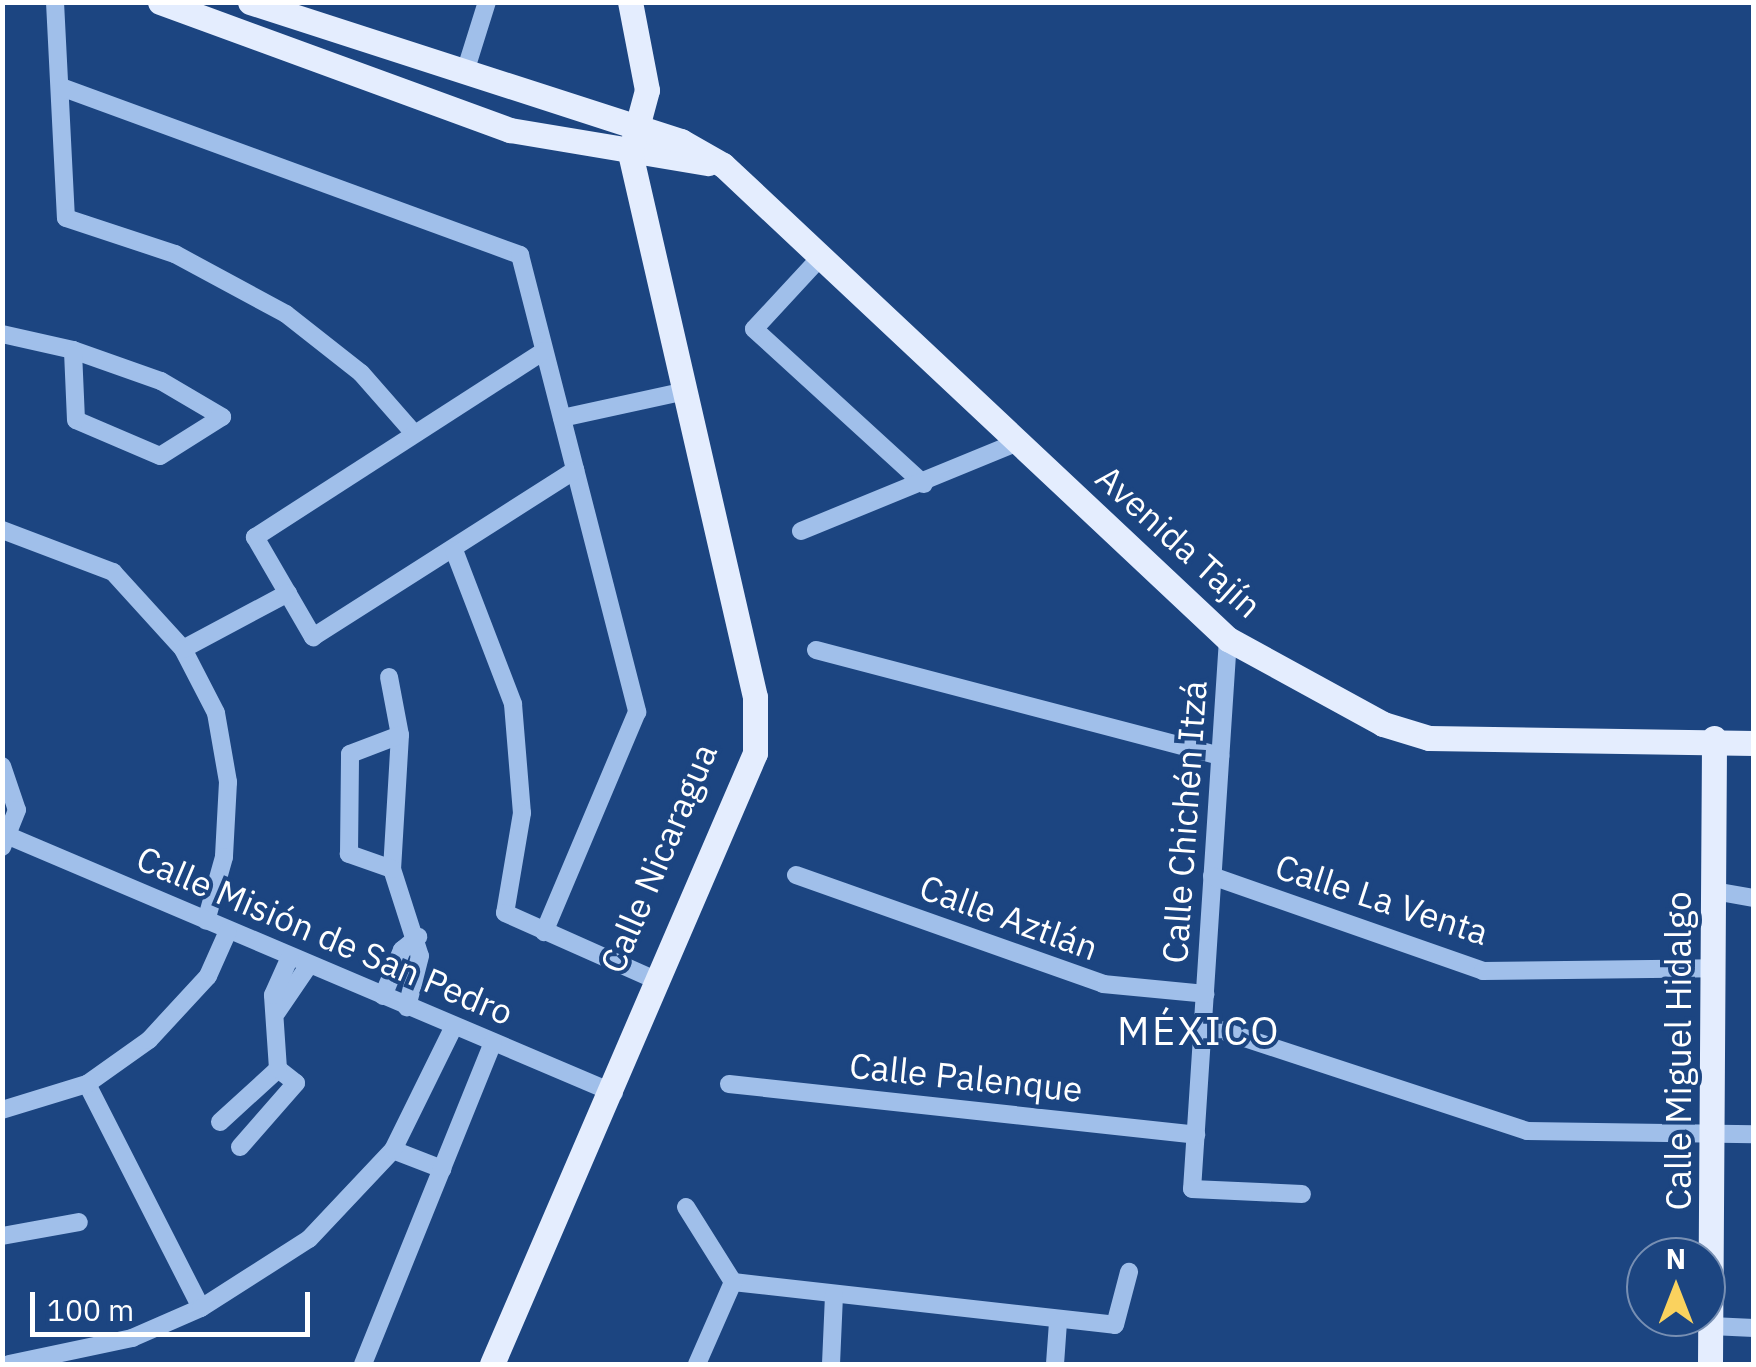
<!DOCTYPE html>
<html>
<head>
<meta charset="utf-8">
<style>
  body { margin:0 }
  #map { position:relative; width:1756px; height:1367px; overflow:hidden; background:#1c4581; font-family:"IBM Plex Sans",sans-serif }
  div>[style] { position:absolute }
  .minor>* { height:18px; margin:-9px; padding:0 9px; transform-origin:9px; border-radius:9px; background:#a0bfea }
  .major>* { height:25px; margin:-12.5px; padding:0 12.5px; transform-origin:12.5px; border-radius:12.5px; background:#e4edfe }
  span { translate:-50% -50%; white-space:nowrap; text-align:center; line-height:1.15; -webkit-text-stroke:8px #1c4581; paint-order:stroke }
  .street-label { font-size:35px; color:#fff }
  .quarter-label { font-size:40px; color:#fff; letter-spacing:2.5px }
  .frame { position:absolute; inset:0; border:5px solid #fff; pointer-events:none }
  .north { position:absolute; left:1626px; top:1237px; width:100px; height:100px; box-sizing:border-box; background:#1c4581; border:2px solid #778fb3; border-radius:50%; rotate:0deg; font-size:28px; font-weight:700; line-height:40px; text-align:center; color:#fff }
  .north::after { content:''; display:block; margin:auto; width:35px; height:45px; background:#fad25e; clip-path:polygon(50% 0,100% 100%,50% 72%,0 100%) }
  .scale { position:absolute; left:30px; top:1292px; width:280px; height:45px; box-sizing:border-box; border:5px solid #fff; border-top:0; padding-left:12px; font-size:30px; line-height:35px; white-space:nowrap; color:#fff; -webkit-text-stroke:8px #1c4581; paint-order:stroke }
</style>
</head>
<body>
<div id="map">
  <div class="minor">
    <i style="left:55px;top:2px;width:216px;rotate:87.1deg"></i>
    <i style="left:66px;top:218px;width:115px;rotate:18.3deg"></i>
    <i style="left:175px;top:254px;width:126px;rotate:28.4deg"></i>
    <i style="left:286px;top:314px;width:95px;rotate:38.2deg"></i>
    <i style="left:361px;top:373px;width:77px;rotate:48.7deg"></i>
    <i style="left:465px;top:72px;width:73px;rotate:-72.6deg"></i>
    <i style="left:61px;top:87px;width:489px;rotate:20.1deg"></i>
    <i style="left:520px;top:255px;width:472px;rotate:75.6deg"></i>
    <i style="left:637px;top:712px;width:239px;rotate:112.9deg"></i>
    <i style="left:818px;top:260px;width:94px;rotate:132.8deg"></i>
    <i style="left:754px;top:329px;width:230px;rotate:42.4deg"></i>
    <i style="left:2px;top:334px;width:73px;rotate:12.7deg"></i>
    <i style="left:73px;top:350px;width:93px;rotate:19.4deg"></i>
    <i style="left:161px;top:381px;width:71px;rotate:30.5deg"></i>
    <i style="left:222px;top:417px;width:73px;rotate:147.8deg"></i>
    <i style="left:160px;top:456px;width:91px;rotate:-156.8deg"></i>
    <i style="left:76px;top:420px;width:70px;rotate:-92.5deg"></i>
    <i style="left:544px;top:351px;width:344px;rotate:147.2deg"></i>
    <i style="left:255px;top:537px;width:116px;rotate:59.9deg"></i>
    <i style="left:313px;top:637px;width:311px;rotate:-32.5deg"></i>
    <i style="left:562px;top:418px;width:122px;rotate:-12.3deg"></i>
    <i style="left:2px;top:530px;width:119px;rotate:20.7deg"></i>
    <i style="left:113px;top:572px;width:104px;rotate:47.7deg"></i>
    <i style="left:183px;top:649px;width:72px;rotate:62.7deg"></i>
    <i style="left:216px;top:713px;width:70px;rotate:80.1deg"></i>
    <i style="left:228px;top:782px;width:75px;rotate:93.1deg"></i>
    <i style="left:224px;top:857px;width:66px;rotate:105.7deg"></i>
    <i style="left:801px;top:531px;width:235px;rotate:-22.3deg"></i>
    <i style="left:454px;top:550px;width:165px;rotate:69deg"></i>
    <i style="left:513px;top:704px;width:109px;rotate:85.3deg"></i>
    <i style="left:522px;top:813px;width:101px;rotate:99.6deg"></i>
    <i style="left:505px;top:913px;width:170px;rotate:24deg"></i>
    <i style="left:1228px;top:639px;width:551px;rotate:93.74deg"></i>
    <i style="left:1192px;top:1189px;width:110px;rotate:2.6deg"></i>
    <i style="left:183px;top:649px;width:119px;rotate:-28.1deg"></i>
    <i style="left:816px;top:650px;width:418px;rotate:14.7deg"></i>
    <i style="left:389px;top:677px;width:59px;rotate:79.3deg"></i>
    <i style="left:400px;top:735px;width:134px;rotate:93.4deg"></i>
    <i style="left:392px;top:869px;width:91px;rotate:72.2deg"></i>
    <i style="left:420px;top:956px;width:53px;rotate:104.3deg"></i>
    <i style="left:2px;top:766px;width:46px;rotate:71.2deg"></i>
    <i style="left:17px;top:810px;width:40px;rotate:112deg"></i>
    <i style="left:11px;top:837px;width:655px;rotate:23deg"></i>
    <i style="left:392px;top:869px;width:46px;rotate:-160.8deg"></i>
    <i style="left:349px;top:854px;width:100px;rotate:-89.4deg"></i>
    <i style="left:350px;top:754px;width:53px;rotate:-20.8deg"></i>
    <i style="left:796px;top:875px;width:326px;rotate:19.5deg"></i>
    <i style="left:1103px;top:984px;width:103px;rotate:5.5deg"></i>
    <i style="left:1212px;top:876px;width:287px;rotate:19.3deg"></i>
    <i style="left:1483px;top:971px;width:231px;rotate:-0.7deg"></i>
    <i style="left:1714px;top:891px;width:41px;rotate:9.9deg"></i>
    <i style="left:383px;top:996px;width:50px;rotate:-67.6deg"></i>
    <i style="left:402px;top:950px;width:21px;rotate:-39deg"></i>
    <i style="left:277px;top:1012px;width:57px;rotate:-55.8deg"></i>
    <i style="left:1205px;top:1025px;width:339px;rotate:18.2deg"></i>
    <i style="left:1527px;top:1131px;width:227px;rotate:0.8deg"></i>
    <i style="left:87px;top:1084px;width:251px;rotate:63deg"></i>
    <i style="left:729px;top:1084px;width:470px;rotate:6.2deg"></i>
    <i style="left:2px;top:1110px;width:89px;rotate:-17deg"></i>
    <i style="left:87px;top:1084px;width:76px;rotate:-35.4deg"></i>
    <i style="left:149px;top:1040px;width:87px;rotate:-47.3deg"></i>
    <i style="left:208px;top:976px;width:49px;rotate:-66deg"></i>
    <i style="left:220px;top:1122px;width:79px;rotate:-42.4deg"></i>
    <i style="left:240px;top:1147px;width:85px;rotate:-48.8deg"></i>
    <i style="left:296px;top:1083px;width:23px;rotate:-142deg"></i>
    <i style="left:278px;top:1069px;width:74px;rotate:-93.9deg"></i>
    <i style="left:273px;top:995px;width:42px;rotate:-65.9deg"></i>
    <i style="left:393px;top:1150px;width:53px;rotate:21.2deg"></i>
    <i style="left:686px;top:1207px;width:89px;rotate:57.9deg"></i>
    <i style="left:2px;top:1236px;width:78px;rotate:-10.3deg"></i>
    <i style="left:733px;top:1282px;width:384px;rotate:6.4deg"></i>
    <i style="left:1115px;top:1325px;width:55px;rotate:-75.2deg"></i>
    <i style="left:1711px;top:1326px;width:43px;rotate:2.7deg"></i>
    <i style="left:9px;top:1364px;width:126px;rotate:-11.9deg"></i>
    <i style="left:132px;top:1338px;width:75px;rotate:-23.5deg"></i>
    <i style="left:201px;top:1308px;width:128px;rotate:-32.6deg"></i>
    <i style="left:309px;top:1239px;width:122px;rotate:-46.7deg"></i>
    <i style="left:393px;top:1150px;width:138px;rotate:-63.8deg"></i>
    <i style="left:363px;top:1364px;width:347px;rotate:-68deg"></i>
    <i style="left:697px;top:1364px;width:90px;rotate:-66.3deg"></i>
    <i style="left:831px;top:1364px;width:69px;rotate:-87.5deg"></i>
    <i style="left:1055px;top:1364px;width:42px;rotate:-85.9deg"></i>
  </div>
  <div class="major">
    <i style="left:160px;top:2px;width:373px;rotate:20.1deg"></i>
    <i style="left:510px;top:130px;width:201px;rotate:9.5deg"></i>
    <i style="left:250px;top:2px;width:453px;rotate:17.9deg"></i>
    <i style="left:681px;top:141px;width:48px;rotate:29.7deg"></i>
    <i style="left:723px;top:165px;width:693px;rotate:43.19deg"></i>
    <i style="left:1228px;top:639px;width:177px;rotate:28.7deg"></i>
    <i style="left:1383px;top:724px;width:48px;rotate:16.9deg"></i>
    <i style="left:1429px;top:738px;width:325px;rotate:0.9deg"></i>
    <i style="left:492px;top:1364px;width:665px;rotate:-66.71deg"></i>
    <i style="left:755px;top:753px;width:56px;rotate:-90deg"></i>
    <i style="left:755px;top:697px;width:558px;rotate:-102.94deg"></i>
    <i style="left:630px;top:153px;width:65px;rotate:-74.9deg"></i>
    <i style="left:647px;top:90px;width:90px;rotate:-100.9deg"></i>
    <i style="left:1710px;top:1364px;width:626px;rotate:-89.63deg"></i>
  </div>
  <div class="street-label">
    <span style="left:1179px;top:541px;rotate:42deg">Avenida Tajín</span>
    <span style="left:1184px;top:822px;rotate:-86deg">Calle Chichén Itzá</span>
    <span style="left:658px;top:858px;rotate:-67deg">Calle Nicaragua</span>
    <span style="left:1382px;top:899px;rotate:18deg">Calle La Venta</span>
    <span style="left:1009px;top:917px;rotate:20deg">Calle Aztlán</span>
    <span style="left:325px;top:935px;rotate:23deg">Calle Misión de San Pedro</span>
    <span style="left:1678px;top:1051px;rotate:-90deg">Calle Miguel Hidalgo</span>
    <span style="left:966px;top:1077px;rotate:6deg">Calle Palenque</span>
  </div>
  <div class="quarter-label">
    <span style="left:1199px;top:1030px">MÉXICO</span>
  </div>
  <div class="frame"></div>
  <div class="north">N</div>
  <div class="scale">100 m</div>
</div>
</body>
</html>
